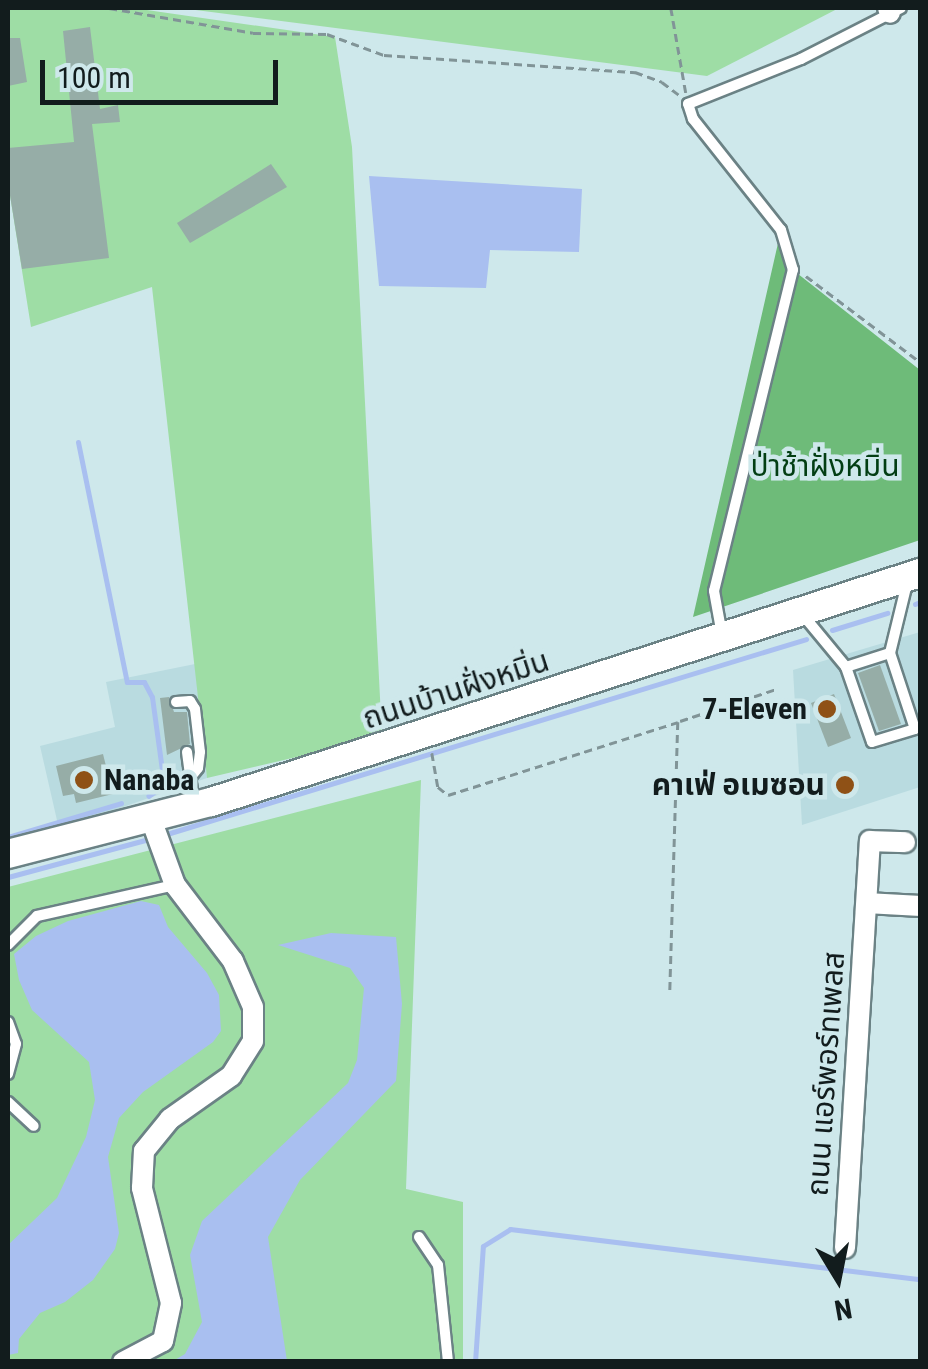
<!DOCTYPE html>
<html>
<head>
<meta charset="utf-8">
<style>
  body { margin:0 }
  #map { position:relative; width:928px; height:1369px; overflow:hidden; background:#cee8eb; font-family:"Roboto Condensed","Noto Sans Thai",sans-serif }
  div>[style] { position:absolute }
  .built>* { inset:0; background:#b9dbe0 }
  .green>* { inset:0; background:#9edda5 }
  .forest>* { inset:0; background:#6ebb79 }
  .water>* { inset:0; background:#a9bff0 }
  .stream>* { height:5px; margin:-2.5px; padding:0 2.5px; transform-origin:2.5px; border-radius:2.5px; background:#a9bff0 }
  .building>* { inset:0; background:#96ada7 }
  .path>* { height:2.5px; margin-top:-1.25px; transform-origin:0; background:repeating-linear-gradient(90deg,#819497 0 8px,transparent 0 13px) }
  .roads { filter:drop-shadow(2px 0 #6b8285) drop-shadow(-2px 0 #6b8285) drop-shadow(0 2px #6b8285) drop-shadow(0 -2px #6b8285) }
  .lane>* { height:10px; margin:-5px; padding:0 5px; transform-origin:5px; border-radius:5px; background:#fff }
  .street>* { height:20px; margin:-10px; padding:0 10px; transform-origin:10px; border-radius:10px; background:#fff }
  .secondary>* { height:28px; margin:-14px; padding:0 14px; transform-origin:14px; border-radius:14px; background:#fff }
  .dots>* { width:28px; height:28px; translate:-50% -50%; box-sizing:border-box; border:5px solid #cee8eb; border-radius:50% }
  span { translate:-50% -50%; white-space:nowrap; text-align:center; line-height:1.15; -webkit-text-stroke:9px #cee8eb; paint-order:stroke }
  .park-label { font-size:30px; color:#023e13 }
  .street-label { font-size:30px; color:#121c1d }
  .poi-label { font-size:30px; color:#121c1d; font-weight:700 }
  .right { translate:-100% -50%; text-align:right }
  .left { translate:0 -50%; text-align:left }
  .frame { position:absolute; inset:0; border:10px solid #121c1d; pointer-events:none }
  .north { position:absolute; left:788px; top:1229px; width:100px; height:100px; -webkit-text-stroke:8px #cee8eb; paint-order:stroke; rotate:170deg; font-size:28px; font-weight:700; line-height:40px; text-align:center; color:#121c1d }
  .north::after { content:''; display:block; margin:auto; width:35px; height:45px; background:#121c1d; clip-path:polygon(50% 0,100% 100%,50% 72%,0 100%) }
  .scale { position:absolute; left:40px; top:60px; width:238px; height:45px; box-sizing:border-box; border:5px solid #121c1d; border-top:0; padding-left:12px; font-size:30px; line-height:35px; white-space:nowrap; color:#121c1d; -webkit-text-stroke:8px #cee8eb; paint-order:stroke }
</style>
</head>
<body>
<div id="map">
  <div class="built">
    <i style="clip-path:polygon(920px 632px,920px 787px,802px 825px,793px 670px)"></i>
    <i style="clip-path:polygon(195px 664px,207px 778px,59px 829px,40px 746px,115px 727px,106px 682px)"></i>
  </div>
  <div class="green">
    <i style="clip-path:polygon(8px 8px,133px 8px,335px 37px,352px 147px,382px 737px,207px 778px,152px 287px,31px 327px,8px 183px)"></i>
    <i style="clip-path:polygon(180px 8px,839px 8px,707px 76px)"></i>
    <i style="clip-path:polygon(421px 780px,406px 1189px,463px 1202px,463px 1361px,8px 1362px,8px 887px)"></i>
  </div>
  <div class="forest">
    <i style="clip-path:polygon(781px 230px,793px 270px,920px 370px,920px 540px,693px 617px)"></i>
  </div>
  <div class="water">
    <i style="clip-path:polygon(369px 176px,582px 189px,579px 252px,490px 250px,486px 288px,379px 286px)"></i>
    <i style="clip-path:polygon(141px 901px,159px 905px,168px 927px,207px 973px,219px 995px,221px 1031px,213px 1042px,143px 1092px,119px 1118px,108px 1157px,119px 1233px,115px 1249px,93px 1280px,65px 1302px,40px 1313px,19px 1339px,18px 1353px,8px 1355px,8px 1245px,57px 1198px,86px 1137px,95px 1100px,89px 1062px,32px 1010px,19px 980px,14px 954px,36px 936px,68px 921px)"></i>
    <i style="clip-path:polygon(331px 933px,396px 937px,402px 1004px,396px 1081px,300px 1180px,268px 1237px,287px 1361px,173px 1361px,185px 1354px,202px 1322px,190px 1255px,202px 1221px,348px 1083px,357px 1060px,364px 988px,350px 968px,278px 945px)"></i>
  </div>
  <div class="stream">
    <i style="left:78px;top:442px;width:245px;rotate:78.5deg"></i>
    <i style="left:127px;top:682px;width:17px"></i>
    <i style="left:144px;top:682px;width:17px;rotate:62deg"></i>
    <i style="left:152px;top:697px;width:89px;rotate:82.2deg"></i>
    <i style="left:164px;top:785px;width:19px;rotate:145deg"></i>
    <i style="left:915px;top:604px;width:5px;rotate:-22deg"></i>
    <i style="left:832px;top:630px;width:58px;rotate:-17.2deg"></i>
    <i style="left:170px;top:833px;width:665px;rotate:-16.96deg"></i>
    <i style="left:8px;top:837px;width:118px;rotate:-16.7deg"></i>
    <i style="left:8px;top:877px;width:142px;rotate:-15.1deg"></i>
    <i style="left:475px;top:1362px;width:116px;rotate:-86.1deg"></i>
    <i style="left:483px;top:1246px;width:32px;rotate:-32deg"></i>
    <i style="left:510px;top:1229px;width:413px;rotate:7deg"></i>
  </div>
  <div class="building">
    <i style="clip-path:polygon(90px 27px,100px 109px,118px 105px,120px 122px,92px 124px,109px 258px,22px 269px,8px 183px,8px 148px,74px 142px,63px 31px)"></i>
    <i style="clip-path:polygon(8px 38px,20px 38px,27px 82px,8px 86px)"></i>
    <i style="clip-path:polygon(271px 164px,287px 187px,190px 243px,177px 223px)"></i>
    <i style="clip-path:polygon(880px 665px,901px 724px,879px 731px,858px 673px)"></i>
    <i style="clip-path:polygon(834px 694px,851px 738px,828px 747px,811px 703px)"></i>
    <i style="clip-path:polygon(169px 697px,174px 712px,187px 712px,190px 744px,167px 755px,160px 698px)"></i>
    <i style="clip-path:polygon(103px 754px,113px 794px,76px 803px,74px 794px,63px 796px,56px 766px)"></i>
  </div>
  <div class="path">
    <i style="left:109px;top:8px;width:146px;rotate:9.8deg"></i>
    <i style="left:253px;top:33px;width:74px;rotate:0.8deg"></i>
    <i style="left:327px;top:34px;width:61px;rotate:20.2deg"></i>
    <i style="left:384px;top:55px;width:252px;rotate:3.9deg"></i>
    <i style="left:635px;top:72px;width:29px;rotate:20deg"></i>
    <i style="left:662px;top:82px;width:21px;rotate:37deg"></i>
    <i style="left:671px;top:8px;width:86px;rotate:80deg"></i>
    <i style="left:806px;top:276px;width:143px;rotate:37deg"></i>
    <i style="left:680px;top:721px;width:101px;rotate:-18.4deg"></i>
    <i style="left:432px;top:753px;width:35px;rotate:80deg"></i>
    <i style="left:438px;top:787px;width:13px;rotate:39deg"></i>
    <i style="left:448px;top:795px;width:241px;rotate:-17.6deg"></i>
    <i style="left:678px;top:722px;width:269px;rotate:91.7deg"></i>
  </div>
  <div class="roads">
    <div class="lane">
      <i style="left:803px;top:615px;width:67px;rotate:50.4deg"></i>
      <i style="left:846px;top:667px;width:79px;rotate:70.9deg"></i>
      <i style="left:872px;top:742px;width:45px;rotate:-16.8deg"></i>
      <i style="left:915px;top:729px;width:80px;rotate:-108.2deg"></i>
      <i style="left:890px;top:653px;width:72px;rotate:-76.3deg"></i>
      <i style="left:722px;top:635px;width:45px;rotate:-100.3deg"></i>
      <i style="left:714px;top:591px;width:331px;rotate:-76.2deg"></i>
      <i style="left:793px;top:270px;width:42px;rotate:-106.7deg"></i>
      <i style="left:781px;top:230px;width:142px;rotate:-128.4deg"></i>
      <i style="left:693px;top:119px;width:16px;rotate:-108deg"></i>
      <i style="left:688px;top:104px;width:122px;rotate:-21.7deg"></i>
      <i style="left:801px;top:59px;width:112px;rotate:-27deg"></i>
      <i style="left:846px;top:667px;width:46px;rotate:-17.7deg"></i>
      <i style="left:176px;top:702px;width:14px;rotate:-4deg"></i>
      <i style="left:190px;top:701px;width:9px;rotate:58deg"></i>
      <i style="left:195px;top:709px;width:43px;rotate:83.4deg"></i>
      <i style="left:200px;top:752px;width:16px;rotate:97deg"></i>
      <i style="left:198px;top:768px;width:13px;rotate:129deg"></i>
      <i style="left:187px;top:752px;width:53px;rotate:82.5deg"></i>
      <i style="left:8px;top:945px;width:41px;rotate:-45deg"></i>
      <i style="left:37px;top:916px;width:141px;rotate:-12.7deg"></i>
      <i style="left:8px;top:1022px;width:23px;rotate:70deg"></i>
      <i style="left:16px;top:1044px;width:31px;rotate:105deg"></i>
      <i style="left:8px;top:1102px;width:35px;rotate:43deg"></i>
      <i style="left:419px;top:1237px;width:34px;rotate:56deg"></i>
      <i style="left:438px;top:1265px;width:98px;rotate:84.1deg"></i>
    </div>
    <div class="street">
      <i style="left:888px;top:8px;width:5px;rotate:68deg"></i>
      <i style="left:867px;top:903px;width:53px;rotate:3.2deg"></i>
      <i style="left:845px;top:1248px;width:408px;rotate:-86.5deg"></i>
      <i style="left:870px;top:841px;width:35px;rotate:2deg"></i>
      <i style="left:123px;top:1362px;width:45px;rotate:-27.7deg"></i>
      <i style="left:163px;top:1341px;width:39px;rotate:-78deg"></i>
      <i style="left:171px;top:1303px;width:119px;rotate:-104.2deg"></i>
      <i style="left:142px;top:1188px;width:37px;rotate:-87deg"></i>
      <i style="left:144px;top:1151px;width:41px;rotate:-50.9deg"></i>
      <i style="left:170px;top:1119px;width:75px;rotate:-35.2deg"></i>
      <i style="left:231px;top:1076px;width:41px;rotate:-57.8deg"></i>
      <i style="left:253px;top:1041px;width:34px;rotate:-90deg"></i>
      <i style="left:253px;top:1007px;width:50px;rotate:-113.5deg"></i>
      <i style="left:233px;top:961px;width:96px;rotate:-127.3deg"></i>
      <i style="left:175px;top:885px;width:70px;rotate:-110deg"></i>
    </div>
    <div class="secondary">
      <i style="left:8px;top:854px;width:210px;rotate:-14.4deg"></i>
      <i style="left:211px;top:802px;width:745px;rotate:-17.9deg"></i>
    </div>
  </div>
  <div class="dots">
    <i style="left:827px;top:709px;background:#8f5116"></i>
    <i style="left:84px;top:780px;background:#8f5116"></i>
    <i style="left:845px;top:785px;background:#8f5116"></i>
  </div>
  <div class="park-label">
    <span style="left:825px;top:466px">ป่าช้าฝั่งหมิ่น</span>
  </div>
  <div class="street-label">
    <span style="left:456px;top:690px;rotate:-18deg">ถนนบ้านฝั่งหมิ่น</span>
    <span style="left:826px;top:1074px;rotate:-86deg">ถนน แอร์พอร์ทเพลส</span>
  </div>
  <div class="poi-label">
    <span class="right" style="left:807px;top:709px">7-Eleven</span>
    <span class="left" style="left:104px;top:780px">Nanaba</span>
    <span class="right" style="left:825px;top:785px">คาเฟ่ อเมซอน</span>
  </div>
  <div class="frame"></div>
  <div class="north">N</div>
  <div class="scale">100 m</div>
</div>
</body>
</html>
